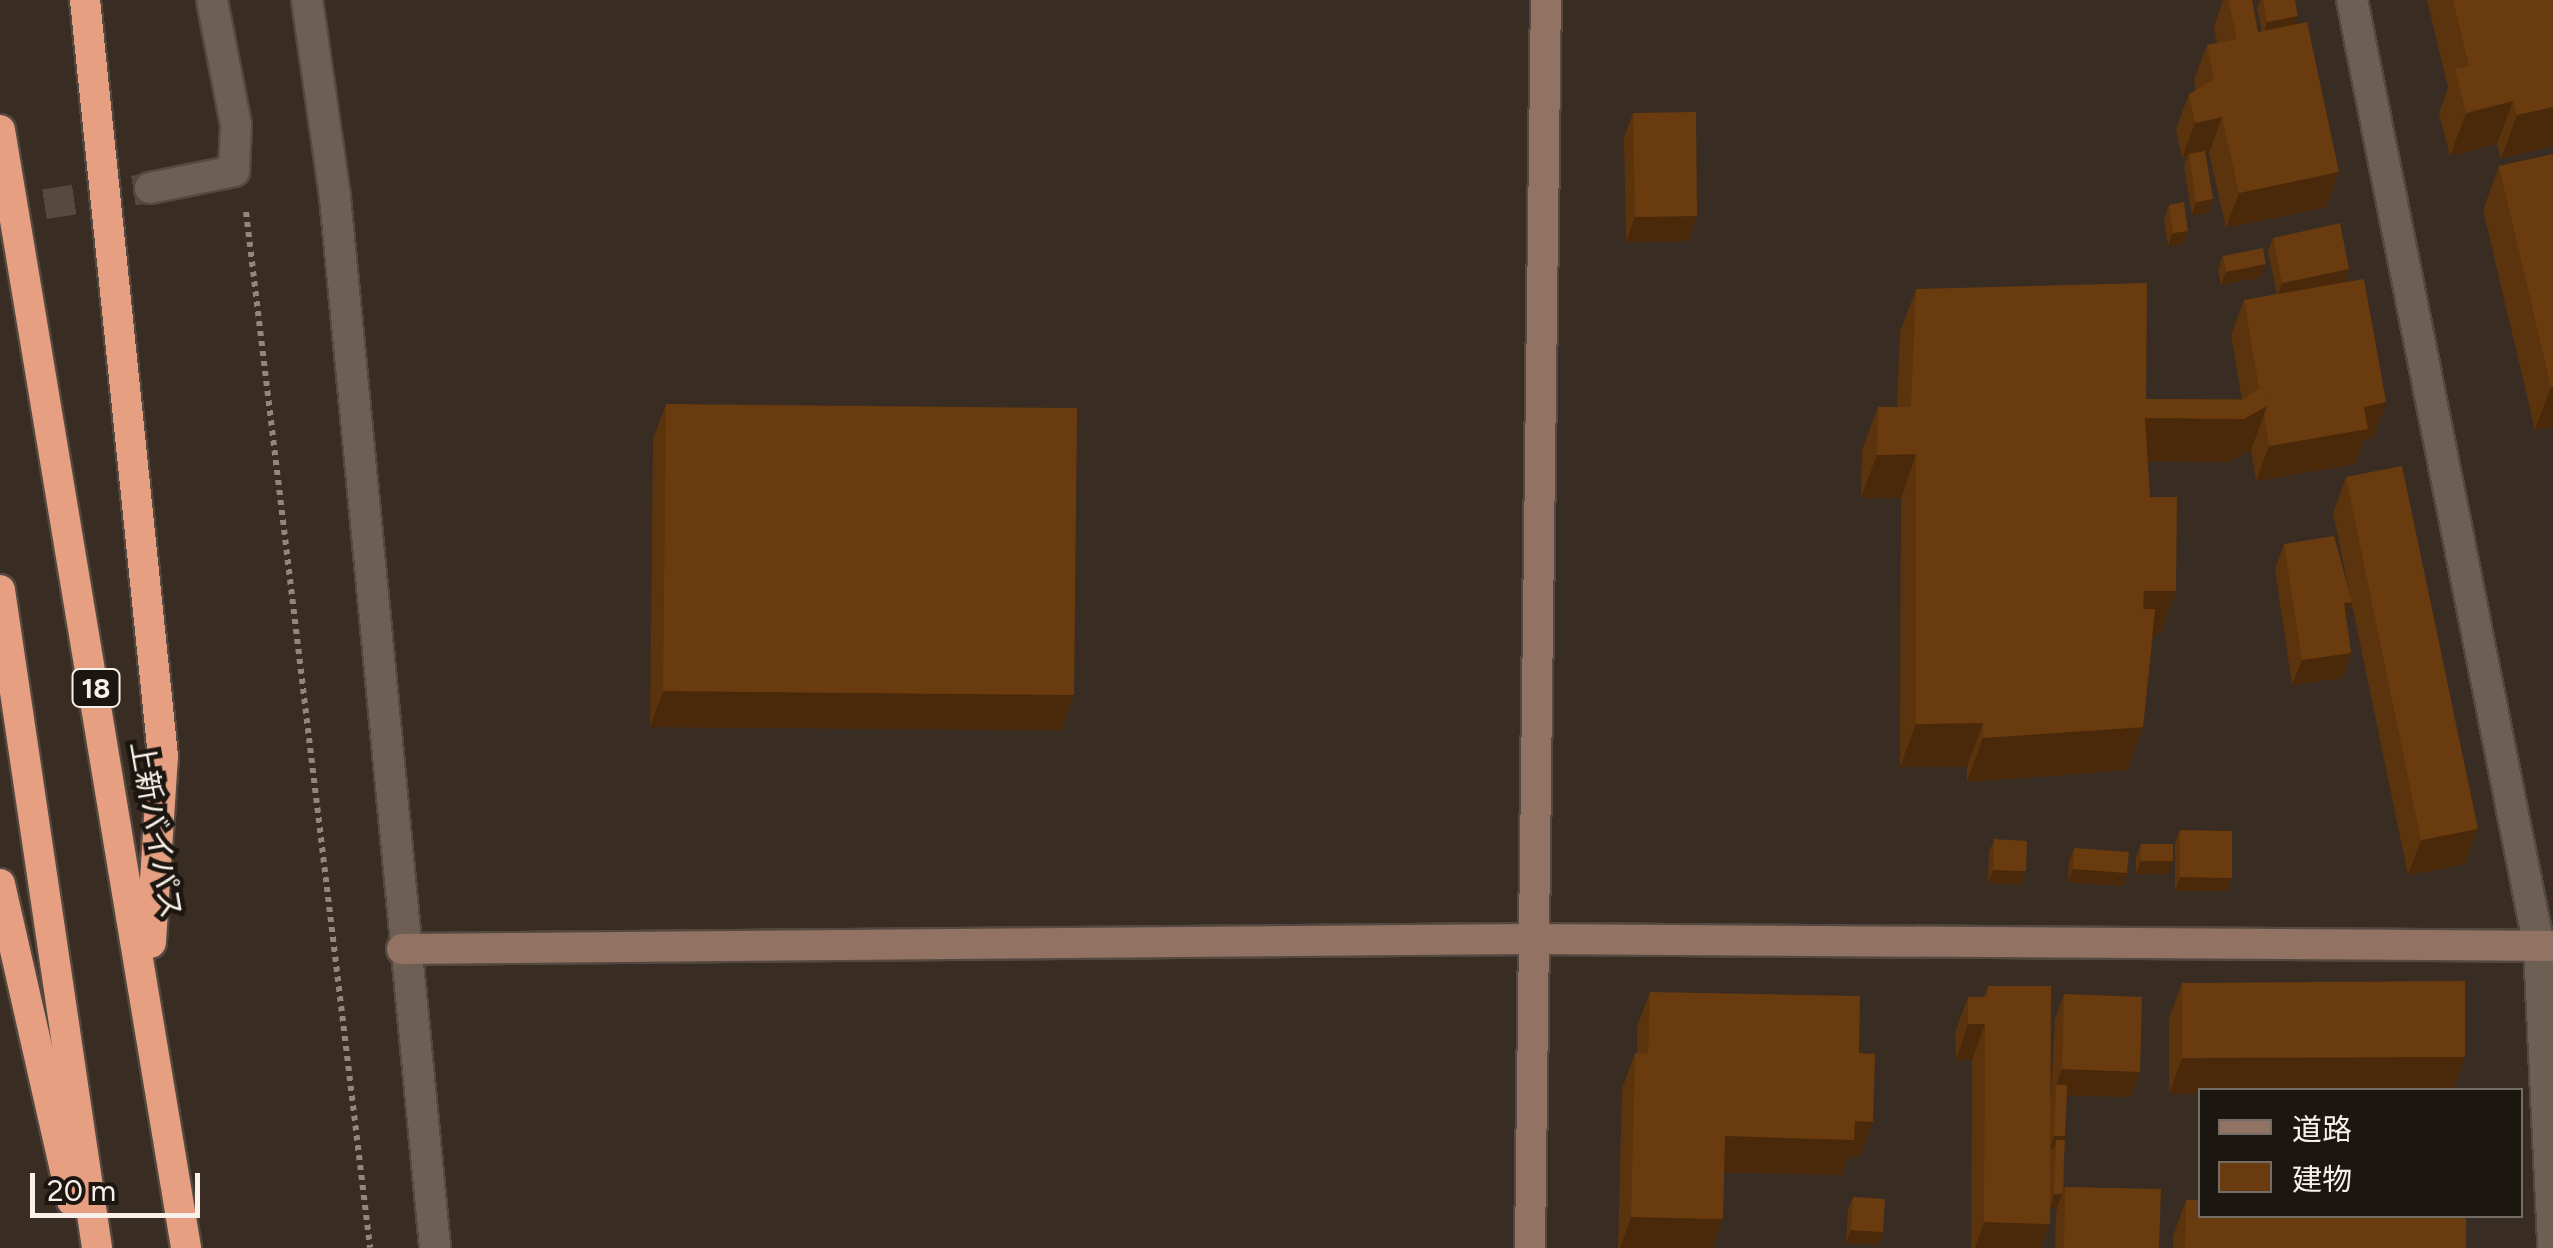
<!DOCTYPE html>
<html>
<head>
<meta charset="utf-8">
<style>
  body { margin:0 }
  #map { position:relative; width:2553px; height:1248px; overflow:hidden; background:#392c22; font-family:Figtree,"Noto Sans JP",sans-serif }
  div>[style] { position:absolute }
  .street-tunnel>* { height:30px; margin-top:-15px; transform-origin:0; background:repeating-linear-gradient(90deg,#564940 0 30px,transparent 0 45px) }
  .path>* { height:6px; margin-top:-3px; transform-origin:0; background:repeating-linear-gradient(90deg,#92877e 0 5px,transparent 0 10px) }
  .roads { filter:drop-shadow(2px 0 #544940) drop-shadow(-2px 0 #544940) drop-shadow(0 2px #544940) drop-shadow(0 -2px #544940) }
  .street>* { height:30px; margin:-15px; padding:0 15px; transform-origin:15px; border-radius:15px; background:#6e5f54 }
  .secondary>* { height:30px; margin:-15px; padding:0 15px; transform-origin:15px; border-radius:15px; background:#927262 }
  .highway>* { height:30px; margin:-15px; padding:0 15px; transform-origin:15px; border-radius:15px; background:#e69f81 }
  .wall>* { inset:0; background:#5b330d }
  .shaded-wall>* { inset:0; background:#4a290a }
  .building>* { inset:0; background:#6a3b0f }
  span { translate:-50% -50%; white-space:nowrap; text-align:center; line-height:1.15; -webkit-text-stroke:9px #1c1611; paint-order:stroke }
  .shield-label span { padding:2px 8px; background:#1c1611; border:2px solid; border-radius:8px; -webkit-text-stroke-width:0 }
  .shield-label { font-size:28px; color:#f9f0e9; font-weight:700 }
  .street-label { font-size:30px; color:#f9f0e9 }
  .legend { position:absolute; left:2198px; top:1088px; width:325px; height:130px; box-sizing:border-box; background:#1c1611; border:2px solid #746d67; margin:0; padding:12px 18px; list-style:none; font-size:30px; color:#f9f0e9 }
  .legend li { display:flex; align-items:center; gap:20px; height:50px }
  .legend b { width:50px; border:2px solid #746d67 }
  .scale { position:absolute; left:30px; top:1173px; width:170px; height:45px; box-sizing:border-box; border:5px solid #f9f0e9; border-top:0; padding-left:12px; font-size:30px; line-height:35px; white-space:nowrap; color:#f9f0e9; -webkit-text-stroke:8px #1c1611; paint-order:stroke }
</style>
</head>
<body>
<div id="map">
  <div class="street-tunnel">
    <i style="left:0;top:211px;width:152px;rotate:-8.7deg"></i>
  </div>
  <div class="path">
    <i style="left:246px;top:212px;width:1043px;rotate:83.17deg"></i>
  </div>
  <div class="roads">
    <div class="street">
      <i style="left:307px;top:0;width:199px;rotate:81.9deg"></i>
      <i style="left:335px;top:197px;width:1056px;rotate:84.56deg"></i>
      <i style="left:2352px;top:0;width:964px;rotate:78.82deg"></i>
      <i style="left:2539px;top:946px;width:302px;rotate:87.3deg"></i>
      <i style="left:150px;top:188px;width:86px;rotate:-11.4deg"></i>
      <i style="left:234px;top:171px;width:46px;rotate:-87.5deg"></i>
      <i style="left:236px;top:125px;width:127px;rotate:-100.9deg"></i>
    </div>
    <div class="secondary">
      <i style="left:402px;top:949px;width:1130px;rotate:-0.51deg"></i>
      <i style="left:1532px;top:939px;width:1021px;rotate:0.39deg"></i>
      <i style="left:1530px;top:1248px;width:1248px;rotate:-89.27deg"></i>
    </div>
    <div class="highway">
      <i style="left:85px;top:0;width:760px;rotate:84.11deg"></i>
      <i style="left:163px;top:756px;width:187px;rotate:93.7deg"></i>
      <i style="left:0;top:130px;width:1133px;rotate:80.55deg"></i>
      <i style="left:0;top:590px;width:665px;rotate:81.61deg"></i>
      <i style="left:0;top:884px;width:325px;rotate:77.2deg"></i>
    </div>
  </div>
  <div class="wall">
    <i style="clip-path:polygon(2223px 0,2252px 0,2258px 32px,2262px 32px,2257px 8px,2260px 0,2295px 0,2295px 25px,2326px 207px,2226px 228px,2209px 153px,2205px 154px,2209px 212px,2192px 215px,2184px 167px,2187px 157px,2182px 158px,2176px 129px,2189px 94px,2196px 90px,2194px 80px,2207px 45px,2217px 43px,2214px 27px)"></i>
    <i style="clip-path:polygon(2427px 0,2553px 0,2553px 146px,2501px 159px,2497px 144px,2450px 156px,2439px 113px,2448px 88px)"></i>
    <i style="clip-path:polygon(1633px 113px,1697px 216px,1688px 241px,1626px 242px,1624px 138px)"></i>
    <i style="clip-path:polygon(2553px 154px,2553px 427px,2535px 430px,2483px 210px,2499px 166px)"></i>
    <i style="clip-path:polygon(2169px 205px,2188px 231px,2183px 244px,2168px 246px,2164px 219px)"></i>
    <i style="clip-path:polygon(2273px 238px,2349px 269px,2345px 282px,2386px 402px,2373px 438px,2364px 440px,2355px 464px,2256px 481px,2251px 450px,2228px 462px,2147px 461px,2150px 497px,2176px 591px,2160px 634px,2153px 634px,2143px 727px,2127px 770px,1967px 782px,1967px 767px,1900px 767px,1901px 498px,1861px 498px,1862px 450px,1878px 407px,1897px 407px,1900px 332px,1916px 289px,2146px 399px,2242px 399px,2231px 335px,2244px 300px,2277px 294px,2268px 251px)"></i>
    <i style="clip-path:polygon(2223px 256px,2261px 277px,2221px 285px,2218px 270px)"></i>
    <i style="clip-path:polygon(666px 404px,1062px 730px,650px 727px,653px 439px)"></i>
    <i style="clip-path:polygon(2346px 477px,2465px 864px,2408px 875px,2333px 513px)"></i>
    <i style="clip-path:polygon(2284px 544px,2346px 617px,2351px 653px,2342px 678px,2292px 685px,2275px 569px)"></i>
    <i style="clip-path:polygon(2180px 830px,2232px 878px,2227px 891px,2175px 891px,2175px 843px)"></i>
    <i style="clip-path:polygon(1994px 839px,2026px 871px,2021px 885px,1988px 883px,1989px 852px)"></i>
    <i style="clip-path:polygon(2141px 844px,2168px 874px,2136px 874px,2136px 857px)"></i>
    <i style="clip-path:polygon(2074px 848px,2127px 873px,2123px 886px,2068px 882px,2069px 862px)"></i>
    <i style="clip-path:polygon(2182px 983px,2200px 1090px,2200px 1094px,2169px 1094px,2169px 1018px)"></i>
    <i style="clip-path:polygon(1988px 986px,2051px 1098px,2055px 1019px,2064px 994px,2131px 1097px,2067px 1095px,2064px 1140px,2064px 1191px,2065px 1187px,2159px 1248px,2055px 1248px,2056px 1212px,2057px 1208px,2050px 1208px,2041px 1248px,1971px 1248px,1972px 1060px,1956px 1060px,1955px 1033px,1968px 997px,1984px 997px)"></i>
    <i style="clip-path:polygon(1650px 992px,1859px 1053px,1860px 1157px,1848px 1157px,1842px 1175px,1724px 1172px,1713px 1248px,1618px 1248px,1622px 1089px,1635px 1053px,1637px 1054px,1637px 1027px)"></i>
    <i style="clip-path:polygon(1853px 1197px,1883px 1232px,1878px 1245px,1846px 1243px,1848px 1210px)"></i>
    <i style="clip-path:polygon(2186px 1200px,2466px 1248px,2173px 1248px,2173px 1236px)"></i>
  </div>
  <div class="shaded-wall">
    <i style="clip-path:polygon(2298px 16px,2293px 30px,2263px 36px,2267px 22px)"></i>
    <i style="clip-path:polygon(2513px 101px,2497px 144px,2450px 156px,2466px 113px)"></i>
    <i style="clip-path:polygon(2553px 107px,2553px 146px,2501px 159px,2517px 115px)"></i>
    <i style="clip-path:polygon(2222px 117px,2209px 153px,2189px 157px,2189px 154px,2187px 157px,2182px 158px,2195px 123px)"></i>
    <i style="clip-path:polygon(2339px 172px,2326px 207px,2226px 228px,2239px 193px)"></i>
    <i style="clip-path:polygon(2213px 199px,2209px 212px,2192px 215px,2196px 202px)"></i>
    <i style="clip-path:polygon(1697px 216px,1688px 241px,1626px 242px,1635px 217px)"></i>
    <i style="clip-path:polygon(2188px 231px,2183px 244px,2168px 246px,2173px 233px)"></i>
    <i style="clip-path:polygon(2266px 264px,2261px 277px,2221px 285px,2226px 272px)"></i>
    <i style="clip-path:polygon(2349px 269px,2345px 282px,2277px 297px,2282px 283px)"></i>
    <i style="clip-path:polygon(2553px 386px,2553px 427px,2535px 430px,2551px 387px)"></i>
    <i style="clip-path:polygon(2386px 402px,2373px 438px,2364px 440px,2355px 464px,2256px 481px,2269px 446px,2364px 407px)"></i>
    <i style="clip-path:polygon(2267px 406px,2251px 450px,2228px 462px,2129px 461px,2145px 418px)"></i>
    <i style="clip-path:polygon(1916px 454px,1901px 498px,1861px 498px,1877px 455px)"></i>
    <i style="clip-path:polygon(2144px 591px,2176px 591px,2160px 634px,2128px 635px)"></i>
    <i style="clip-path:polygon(2352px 602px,2342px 627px,2344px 603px)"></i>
    <i style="clip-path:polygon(2351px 653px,2342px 678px,2292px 685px,2302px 660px)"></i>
    <i style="clip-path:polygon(663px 691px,1074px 695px,1062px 730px,650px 727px)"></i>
    <i style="clip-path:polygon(1983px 723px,1967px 767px,1900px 767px,1916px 724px)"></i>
    <i style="clip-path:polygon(2143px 727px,2127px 770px,1967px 782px,1983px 738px)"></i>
    <i style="clip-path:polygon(2478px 829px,2465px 864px,2408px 875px,2421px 840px)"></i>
    <i style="clip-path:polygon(2141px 861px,2173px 861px,2168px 874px,2136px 874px)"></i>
    <i style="clip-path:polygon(2073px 869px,2127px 873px,2123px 886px,2068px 882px)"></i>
    <i style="clip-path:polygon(1993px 870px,2026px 871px,2021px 885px,1988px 883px)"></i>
    <i style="clip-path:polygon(2180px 877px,2232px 878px,2227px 891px,2175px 891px)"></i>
    <i style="clip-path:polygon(1968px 1024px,1985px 1024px,1972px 1060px,1956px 1060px)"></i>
    <i style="clip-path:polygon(2465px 1057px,2453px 1090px,2200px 1090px,2200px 1094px,2169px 1094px,2182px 1058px)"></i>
    <i style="clip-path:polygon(2062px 1069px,2140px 1072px,2131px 1097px,2056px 1095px,2056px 1085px,2052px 1095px)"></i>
    <i style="clip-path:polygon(1855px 1121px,1873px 1122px,1860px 1157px,1848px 1157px,1842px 1175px,1712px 1172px,1725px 1136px)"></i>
    <i style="clip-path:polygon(2054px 1136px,2065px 1136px,2060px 1149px,2056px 1140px,2053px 1149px,2050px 1149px)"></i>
    <i style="clip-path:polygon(2054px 1194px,2062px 1194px,2057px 1208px,2050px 1208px)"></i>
    <i style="clip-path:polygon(1631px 1217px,1723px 1219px,1713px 1248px,1620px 1248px)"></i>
    <i style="clip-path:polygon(1984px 1222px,2050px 1224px,2041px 1248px,1975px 1248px)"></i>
    <i style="clip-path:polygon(1851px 1230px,1883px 1232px,1878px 1245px,1846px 1243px)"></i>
  </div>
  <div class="building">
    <i style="clip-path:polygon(2228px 0,2252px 0,2258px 32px,2307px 22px,2339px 172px,2239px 193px,2222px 117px,2195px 123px,2189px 94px,2214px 79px,2207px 45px,2237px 39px)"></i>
    <i style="clip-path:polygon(2263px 0,2295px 0,2298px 16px,2267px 22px)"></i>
    <i style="clip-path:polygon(2453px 0,2553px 0,2553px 107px,2517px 115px,2513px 101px,2466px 113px,2455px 69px,2469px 66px)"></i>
    <i style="clip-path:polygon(1696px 112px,1697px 216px,1635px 217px,1633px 113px)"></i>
    <i style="clip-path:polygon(2205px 151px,2213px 199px,2196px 202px,2189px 154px)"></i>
    <i style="clip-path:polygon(2553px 154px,2553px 386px,2551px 387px,2499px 166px)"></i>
    <i style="clip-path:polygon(2184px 202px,2188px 231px,2173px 233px,2169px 205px)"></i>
    <i style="clip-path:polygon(2340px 223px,2349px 269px,2282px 283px,2273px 238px)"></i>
    <i style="clip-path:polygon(2263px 248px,2266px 264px,2226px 272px,2223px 256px)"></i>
    <i style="clip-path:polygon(2364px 279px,2386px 402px,2364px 407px,2368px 429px,2269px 446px,2264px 415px,2267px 406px,2263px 386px,2259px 388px,2244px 300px)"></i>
    <i style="clip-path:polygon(2147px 283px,2146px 399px,2242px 400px,2263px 386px,2267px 406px,2244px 419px,2145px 418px,2150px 497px,2177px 497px,2176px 591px,2144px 591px,2143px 609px,2155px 609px,2143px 727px,1983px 738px,1983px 723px,1916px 724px,1916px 454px,1877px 455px,1878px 407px,1911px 407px,1916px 289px)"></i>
    <i style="clip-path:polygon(666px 404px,1077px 408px,1074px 695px,663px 691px)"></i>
    <i style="clip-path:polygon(2402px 466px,2478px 829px,2421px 840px,2346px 477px)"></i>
    <i style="clip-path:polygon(2334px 536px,2352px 602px,2344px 603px,2351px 653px,2302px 660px,2284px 544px)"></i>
    <i style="clip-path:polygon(2180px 830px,2232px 831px,2232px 878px,2180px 877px)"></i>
    <i style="clip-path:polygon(1994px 839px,2027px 841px,2026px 871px,1993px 870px)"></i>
    <i style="clip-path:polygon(2141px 844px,2173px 844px,2173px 861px,2141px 861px)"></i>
    <i style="clip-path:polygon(2074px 848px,2129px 852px,2127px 873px,2073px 869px)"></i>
    <i style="clip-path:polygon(2465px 981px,2465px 1057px,2182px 1058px,2182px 983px)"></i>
    <i style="clip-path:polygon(1988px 986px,2051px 986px,2050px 1224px,1984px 1222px,1985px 1024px,1968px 1024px,1968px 997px,1988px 997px)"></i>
    <i style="clip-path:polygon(1650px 992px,1860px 996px,1859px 1053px,1875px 1054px,1873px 1122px,1855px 1121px,1854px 1140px,1725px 1136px,1723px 1219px,1631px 1217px,1635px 1053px,1648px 1054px)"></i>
    <i style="clip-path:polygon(2064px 994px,2142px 997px,2140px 1072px,2062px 1069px)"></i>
    <i style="clip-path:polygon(2056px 1085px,2067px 1085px,2065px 1136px,2054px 1136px)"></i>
    <i style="clip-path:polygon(2056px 1140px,2065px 1140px,2062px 1194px,2054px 1194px)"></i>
    <i style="clip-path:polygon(2065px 1187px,2161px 1189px,2159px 1248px,2064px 1248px)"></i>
    <i style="clip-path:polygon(1853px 1197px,1885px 1199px,1883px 1232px,1851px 1230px)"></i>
    <i style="clip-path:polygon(2186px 1200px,2200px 1200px,2200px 1216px,2466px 1216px,2466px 1248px,2185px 1248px)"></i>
  </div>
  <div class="shield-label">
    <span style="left:96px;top:688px">18</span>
  </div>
  <div class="street-label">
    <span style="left:156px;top:830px;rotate:80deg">上新バイパス</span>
  </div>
  <ul class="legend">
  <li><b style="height:12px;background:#927262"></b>道路</li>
  <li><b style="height:28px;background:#6a3b0f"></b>建物</li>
  </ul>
  <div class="scale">20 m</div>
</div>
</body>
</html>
